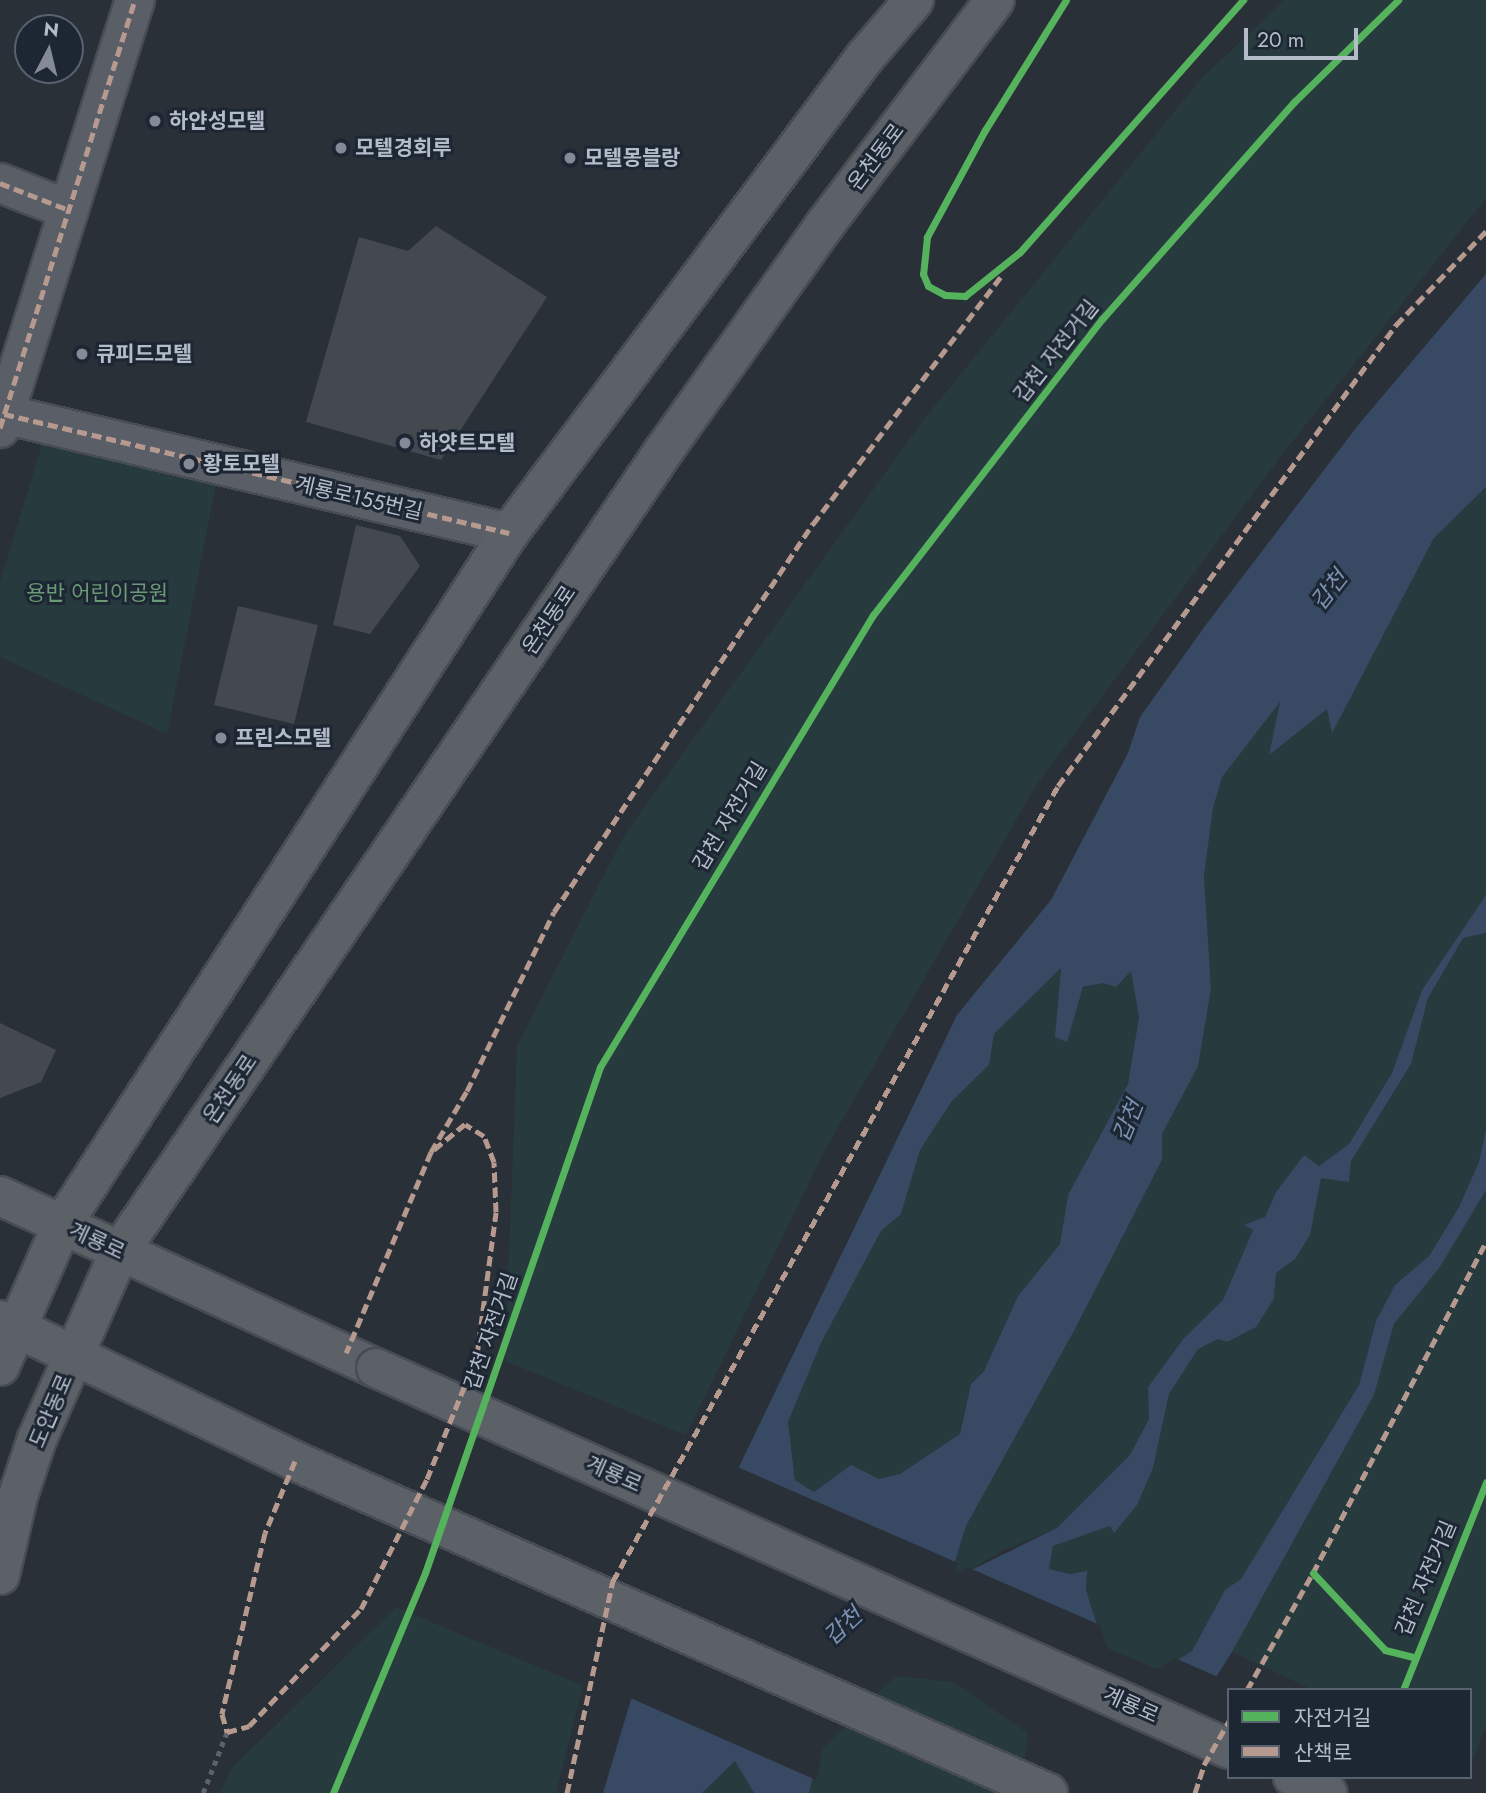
<!DOCTYPE html>
<html>
<head>
<meta charset="utf-8">
<style>
  body { margin:0 }
  #map { position:relative; width:1486px; height:1793px; overflow:hidden; background:#2a3038; font-family:Jost,"Noto Sans KR",sans-serif }
  div>[style] { position:absolute }
  .green>* { inset:0; background:#273a3e }
  .water>* { inset:0; background:#384963 }
  .pier>* { inset:0; background:#2a3038 }
  .building>* { inset:0; background:#444950 }
  .path>* { height:4.5px; margin-top:-2.25px; transform-origin:0; background:repeating-linear-gradient(90deg,#5d636a 0 5px,transparent 0 10px) }
  .roads { filter:drop-shadow(2px 0 #484c53) drop-shadow(-2px 0 #484c53) drop-shadow(0 2px #484c53) drop-shadow(0 -2px #484c53) }
  .minor>* { height:38px; margin:-19px; padding:0 19px; transform-origin:19px; border-radius:19px; background:#5a5e66 }
  .major>* { height:38px; margin:-19px; padding:0 19px; transform-origin:19px; border-radius:19px; background:#5c6168 }
  .bridges { filter:drop-shadow(2px 0 #484c55) drop-shadow(-2px 0 #484c55) drop-shadow(0 2px #484c55) drop-shadow(0 -2px #484c55) }
  .major-bridge>* { height:38px; margin:-19px; padding:0 19px; transform-origin:19px; border-radius:19px; background:#5c6168 }
  .quiet>* { height:5px; margin-top:-2.5px; transform-origin:0; background:repeating-linear-gradient(90deg,#b69a8f 0 10px,transparent 0 15px) }
  .cycleway>* { height:7px; margin:-3.5px; padding:0 3.5px; transform-origin:3.5px; border-radius:3.5px; background:#56b35d }
  .dots>* { width:19px; height:19px; translate:-50% -50%; box-sizing:border-box; border:4px solid #1d2633; border-radius:50% }
  span { translate:-50% -50%; white-space:nowrap; text-align:center; line-height:1.15; -webkit-text-stroke:6px #1d2633; paint-order:stroke }
  .poi-label { font-size:21px; color:#b4bcc9; font-weight:700 }
  .left { translate:0 -50%; text-align:left }
  .street-label { font-size:21px; color:#b4bcc9 }
  .park-label { font-size:21px; color:#6b9a76 }
  .water-label { font-size:23px; color:#7c92b1; font-style:italic }
  .legend { position:absolute; left:1227px; top:1688px; width:245px; height:91px; box-sizing:border-box; background:#1d2633; border:2px solid #59626f; margin:0; padding:9px 12px; list-style:none; font-size:21px; color:#b4bcc9 }
  .legend li { display:flex; align-items:center; gap:14px; height:35px }
  .legend b { width:35px; border:2px solid #59626f }
  .north { position:absolute; left:14px; top:14px; width:70px; height:70px; box-sizing:border-box; background:#1d2633; border:2px solid #59626f; border-radius:50%; rotate:7deg; font-size:19px; font-weight:700; line-height:28px; text-align:center; color:#b4bcc9 }
  .north::after { content:''; display:block; margin:auto; width:24px; height:32px; background:#848b96; clip-path:polygon(50% 0,100% 100%,50% 72%,0 100%) }
  .scale { position:absolute; left:1244px; top:28px; width:114px; height:32px; box-sizing:border-box; border:4px solid #b4bcc9; border-top:0; padding-left:9px; font-size:21px; line-height:24px; white-space:nowrap; color:#b4bcc9; -webkit-text-stroke:5px #1d2633; paint-order:stroke }
</style>
</head>
<body>
<div id="map">
  <div class="green">
    <i style="clip-path:polygon(1284px 0,1486px 0,1486px 198px,1281px 456px,1037px 784px,826px 1148px,686px 1435px,505px 1361px,517px 1046px,625px 834px,921px 423px,1201px 79px)"></i>
    <i style="clip-path:polygon(44px 438px,217px 479px,167px 734px,0 657px,0 582px)"></i>
    <i style="clip-path:polygon(1486px 487px,1486px 895px,1422px 990px,1392px 1073px,1349px 1144px,1319px 1166px,1304px 1155px,1276px 1192px,1265px 1217px,1245px 1226px,1253px 1230px,1223px 1300px,1184px 1338px,1148px 1387px,1149px 1419px,1130px 1455px,1057px 1528px,1004px 1550px,949px 1582px,966px 1526px,1075px 1329px,1162px 1160px,1162px 1134px,1173px 1111px,1211px 988px,1204px 876px,1213px 808px,1222px 777px,1261px 721px,1282px 701px,1270px 753px,1328px 708px,1332px 731px,1434px 538px)"></i>
    <i style="clip-path:polygon(1486px 933px,1486px 1129px,1479px 1162px,1459px 1207px,1429px 1256px,1395px 1286px,1376px 1321px,1359px 1385px,1241px 1579px,1225px 1590px,1192px 1651px,1157px 1673px,1104px 1651px,1086px 1590px,1087px 1572px,1070px 1574px,1048px 1569px,1053px 1546px,1111px 1526px,1113px 1532px,1153px 1468px,1169px 1394px,1198px 1349px,1218px 1339px,1227px 1342px,1256px 1326px,1274px 1299px,1276px 1273px,1295px 1259px,1321px 1177px,1349px 1182px,1350px 1161px,1411px 1064px,1428px 998px,1463px 938px)"></i>
    <i style="clip-path:polygon(1062px 967px,1061px 997px,1132px 970px,1139px 1017px,1128px 1084px,1068px 1195px,1060px 1244px,1018px 1296px,984px 1371px,971px 1384px,960px 1434px,900px 1474px,879px 1479px,851px 1465px,814px 1492px,795px 1480px,788px 1422px,821px 1343px,881px 1231px,901px 1214px,920px 1150px,952px 1101px,989px 1065px,994px 1034px)"></i>
    <i style="clip-path:polygon(1486px 1190px,1486px 1726px,1471px 1763px,1470px 1690px,1313px 1690px,1232px 1652px,1374px 1395px,1394px 1324px,1440px 1267px)"></i>
    <i style="clip-path:polygon(396px 1607px,583px 1686px,556px 1793px,220px 1793px,231px 1769px)"></i>
    <i style="clip-path:polygon(894px 1673px,954px 1678px,1032px 1731px,1023px 1793px,809px 1793px,820px 1747px)"></i>
    <i style="clip-path:polygon(735px 1761px,754px 1793px,702px 1793px,702px 1792px)"></i>
  </div>
  <div class="water">
    <i style="clip-path:polygon(evenodd,1486px 274px,1486px 487px,1434px 538px,1332px 733px,1327px 709px,1269px 755px,1280px 702px,1222px 777px,1213px 808px,1204px 876px,1211px 988px,1198px 1066px,1162px 1134px,1162px 1160px,1075px 1329px,966px 1526px,949px 1581px,1057px 1528px,1130px 1455px,1149px 1419px,1148px 1387px,1184px 1338px,1223px 1300px,1253px 1230px,1244px 1225px,1265px 1217px,1276px 1192px,1304px 1155px,1319px 1166px,1349px 1144px,1392px 1073px,1422px 990px,1486px 895px,1486px 933px,1463px 938px,1428px 998px,1411px 1064px,1351px 1161px,1349px 1182px,1321px 1178px,1310px 1235px,1295px 1259px,1276px 1273px,1274px 1299px,1256px 1327px,1227px 1342px,1218px 1339px,1198px 1349px,1169px 1394px,1153px 1468px,1137px 1505px,1114px 1533px,1110px 1526px,1053px 1546px,1049px 1569px,1070px 1574px,1087px 1571px,1086px 1590px,1105px 1651px,1157px 1673px,1192px 1651px,1225px 1590px,1241px 1579px,1359px 1385px,1376px 1321px,1395px 1285px,1429px 1256px,1459px 1207px,1479px 1162px,1486px 1129px,1486px 1190px,1440px 1267px,1394px 1324px,1374px 1395px,1232px 1652px,1142px 1793px,1032px 1731px,954px 1678px,894px 1673px,820px 1747px,809px 1793px,754px 1793px,735px 1761px,702px 1793px,603px 1793px,638px 1676px,957px 1015px,1051px 900px,1128px 753px,1140px 717px,1205px 626px,1359px 424px,1486px 274px,1061px 968px,1055px 1037px,1067px 1042px,1083px 987px,1103px 983px,1116px 987px,1131px 971px,1139px 1017px,1128px 1084px,1068px 1195px,1060px 1244px,1018px 1296px,984px 1371px,971px 1384px,960px 1434px,900px 1474px,879px 1479px,851px 1465px,814px 1492px,795px 1480px,788px 1422px,821px 1343px,881px 1231px,901px 1214px,920px 1150px,952px 1101px,989px 1065px,994px 1034px,1061px 968px)"></i>
  </div>
  <div class="pier">
    <i style="clip-path:polygon(733px 1465px,958px 1563px,955px 1574px,967px 1567px,1100px 1625px,1107px 1648px,1157px 1669px,1175px 1658px,1220px 1678px,1146px 1793px,1020px 1793px,1028px 1733px,953px 1682px,895px 1676px,823px 1748px,816px 1780px,628px 1697px)"></i>
  </div>
  <div class="building">
    <i style="clip-path:polygon(436px 226px,547px 297px,441px 460px,306px 422px,359px 237px,408px 251px)"></i>
    <i style="clip-path:polygon(356px 525px,400px 536px,420px 566px,370px 634px,333px 625px)"></i>
    <i style="clip-path:polygon(238px 606px,318px 625px,294px 724px,214px 705px)"></i>
    <i style="clip-path:polygon(0 1023px,56px 1050px,41px 1082px,0 1098px)"></i>
  </div>
  <div class="path">
    <i style="left:203px;top:1793px;width:66px;rotate:-68.5deg"></i>
  </div>
  <div class="roads">
    <div class="minor">
      <i style="left:0;top:183px;width:74px;rotate:21.4deg"></i>
      <i style="left:4px;top:414px;width:519px;rotate:13.26deg"></i>
      <i style="left:0;top:428px;width:449px;rotate:-72.5deg"></i>
    </div>
    <div class="major">
      <i style="left:0;top:1196px;width:413px;rotate:24.6deg"></i>
      <i style="left:0;top:1320px;width:327px;rotate:25.5deg"></i>
      <i style="left:295px;top:1461px;width:823px;rotate:23.79deg"></i>
      <i style="left:0;top:1366px;width:154px;rotate:-66.3deg"></i>
      <i style="left:62px;top:1225px;width:824px;rotate:-57.14deg"></i>
      <i style="left:509px;top:533px;width:594px;rotate:-53.21deg"></i>
      <i style="left:865px;top:57px;width:75px;rotate:-49.3deg"></i>
      <i style="left:0;top:1575px;width:81px;rotate:-77.2deg"></i>
      <i style="left:18px;top:1496px;width:60px;rotate:-71.6deg"></i>
      <i style="left:37px;top:1439px;width:206px;rotate:-66.2deg"></i>
      <i style="left:120px;top:1251px;width:970px;rotate:-55.8deg"></i>
      <i style="left:665px;top:449px;width:274px;rotate:-54.5deg"></i>
      <i style="left:824px;top:226px;width:283px;rotate:-52.9deg"></i>
      <i style="left:1293px;top:1777px;width:38px;rotate:25deg"></i>
    </div>
  </div>
  <div class="bridges">
    <div class="major-bridge">
      <i style="left:376px;top:1368px;width:934px;rotate:24.07deg"></i>
    </div>
  </div>
  <div class="quiet">
    <i style="left:0;top:183px;width:74px;rotate:21.4deg"></i>
    <i style="left:4px;top:414px;width:519px;rotate:13.26deg"></i>
    <i style="left:0;top:428px;width:449px;rotate:-72.5deg"></i>
    <i style="left:431px;top:1152px;width:71px;rotate:-59.5deg"></i>
    <i style="left:467px;top:1091px;width:199px;rotate:-64.1deg"></i>
    <i style="left:554px;top:912px;width:467px;rotate:-56.3deg"></i>
    <i style="left:813px;top:524px;width:314px;rotate:-52.8deg"></i>
    <i style="left:295px;top:1461px;width:78px;rotate:112.6deg"></i>
    <i style="left:265px;top:1533px;width:186px;rotate:103.4deg"></i>
    <i style="left:222px;top:1714px;width:19px;rotate:74deg"></i>
    <i style="left:227px;top:1732px;width:23px;rotate:-15deg"></i>
    <i style="left:249px;top:1726px;width:162px;rotate:-46.3deg"></i>
    <i style="left:361px;top:1609px;width:146px;rotate:-63.1deg"></i>
    <i style="left:427px;top:1479px;width:134px;rotate:-68deg"></i>
    <i style="left:477px;top:1355px;width:144px;rotate:-82.4deg"></i>
    <i style="left:496px;top:1212px;width:50px;rotate:-92.3deg"></i>
    <i style="left:494px;top:1162px;width:28px;rotate:-111deg"></i>
    <i style="left:484px;top:1136px;width:22px;rotate:-148deg"></i>
    <i style="left:465px;top:1124px;width:44px;rotate:140.5deg"></i>
    <i style="left:431px;top:1152px;width:218px;rotate:112.9deg"></i>
    <i style="left:1247px;top:1690px;width:134px;rotate:-60.6deg"></i>
    <i style="left:1313px;top:1573px;width:373px;rotate:-62.4deg"></i>
    <i style="left:567px;top:1793px;width:217px;rotate:-77.8deg"></i>
    <i style="left:613px;top:1581px;width:911px;rotate:-60.76deg"></i>
    <i style="left:1058px;top:786px;width:572px;rotate:-53.75deg"></i>
    <i style="left:1396px;top:325px;width:130px;rotate:-46.2deg"></i>
    <i style="left:1195px;top:1793px;width:29px;rotate:-72deg"></i>
    <i style="left:1204px;top:1765px;width:51px;rotate:-60.4deg"></i>
  </div>
  <div class="cycleway">
    <i style="left:1066px;top:0;width:153px;rotate:121.9deg"></i>
    <i style="left:985px;top:130px;width:122px;rotate:118.5deg"></i>
    <i style="left:927px;top:237px;width:37px;rotate:96deg"></i>
    <i style="left:923px;top:274px;width:13px;rotate:67deg"></i>
    <i style="left:928px;top:286px;width:19px;rotate:28deg"></i>
    <i style="left:945px;top:295px;width:20px;rotate:3deg"></i>
    <i style="left:965px;top:296px;width:70px;rotate:-38.7deg"></i>
    <i style="left:1020px;top:252px;width:337px;rotate:-48.5deg"></i>
    <i style="left:1313px;top:1573px;width:105px;rotate:46.9deg"></i>
    <i style="left:1385px;top:1650px;width:29px;rotate:14deg"></i>
    <i style="left:1403px;top:1690px;width:224px;rotate:-68.2deg"></i>
    <i style="left:333px;top:1793px;width:238px;rotate:-67.3deg"></i>
    <i style="left:425px;top:1573px;width:535px;rotate:-70.92deg"></i>
    <i style="left:600px;top:1067px;width:528px;rotate:-58.87deg"></i>
    <i style="left:873px;top:615px;width:374px;rotate:-52.3deg"></i>
    <i style="left:1102px;top:319px;width:290px;rotate:-48.5deg"></i>
    <i style="left:1294px;top:102px;width:146px;rotate:-44.4deg"></i>
  </div>
  <div class="dots">
    <i style="left:155px;top:121px;background:#848b96"></i>
    <i style="left:341px;top:148px;background:#848b96"></i>
    <i style="left:570px;top:158px;background:#848b96"></i>
    <i style="left:82px;top:354px;background:#848b96"></i>
    <i style="left:405px;top:443px;background:#848b96"></i>
    <i style="left:189px;top:464px;background:#848b96"></i>
    <i style="left:221px;top:738px;background:#848b96"></i>
  </div>
  <div class="poi-label">
    <span class="left" style="left:169px;top:121px">하얀성모텔</span>
    <span class="left" style="left:355px;top:148px">모텔경회루</span>
    <span class="left" style="left:584px;top:158px">모텔몽블랑</span>
    <span class="left" style="left:96px;top:354px">큐피드모텔</span>
    <span class="left" style="left:419px;top:443px">하얏트모텔</span>
    <span class="left" style="left:203px;top:464px">황토모텔</span>
    <span class="left" style="left:235px;top:738px">프린스모텔</span>
  </div>
  <div class="street-label">
    <span style="left:876px;top:157px;rotate:-53deg">온천동로</span>
    <span style="left:1056px;top:351px;rotate:-52deg">갑천 자전거길</span>
    <span style="left:359px;top:498px;rotate:13deg">계룡로155번길</span>
    <span style="left:549px;top:620px;rotate:-56deg">온천동로</span>
    <span style="left:730px;top:816px;rotate:-59deg">갑천 자전거길</span>
    <span style="left:230px;top:1089px;rotate:-56deg">온천동로</span>
    <span style="left:97px;top:1241px;rotate:25deg">계룡로</span>
    <span style="left:491px;top:1331px;rotate:-71deg">갑천 자전거길</span>
    <span style="left:51px;top:1411px;rotate:-67deg">도안동로</span>
    <span style="left:614px;top:1474px;rotate:24deg">계룡로</span>
    <span style="left:1426px;top:1578px;rotate:-67deg">갑천 자전거길</span>
    <span style="left:1131px;top:1705px;rotate:24deg">계룡로</span>
  </div>
  <div class="park-label">
    <span style="left:97px;top:593px">용반 어린이공원</span>
  </div>
  <div class="water-label">
    <span style="left:1329px;top:590px;rotate:-52deg">갑천</span>
    <span style="left:1128px;top:1121px;rotate:-68deg">갑천</span>
    <span style="left:843px;top:1626px;rotate:-43deg">갑천</span>
  </div>
  <ul class="legend">
  <li><b style="height:9px;background:#56b35d"></b>자전거길</li>
  <li><b style="height:9px;background:#b69a8f"></b>산책로</li>
  </ul>
  <div class="north">N</div>
  <div class="scale">20 m</div>
</div>
</body>
</html>
